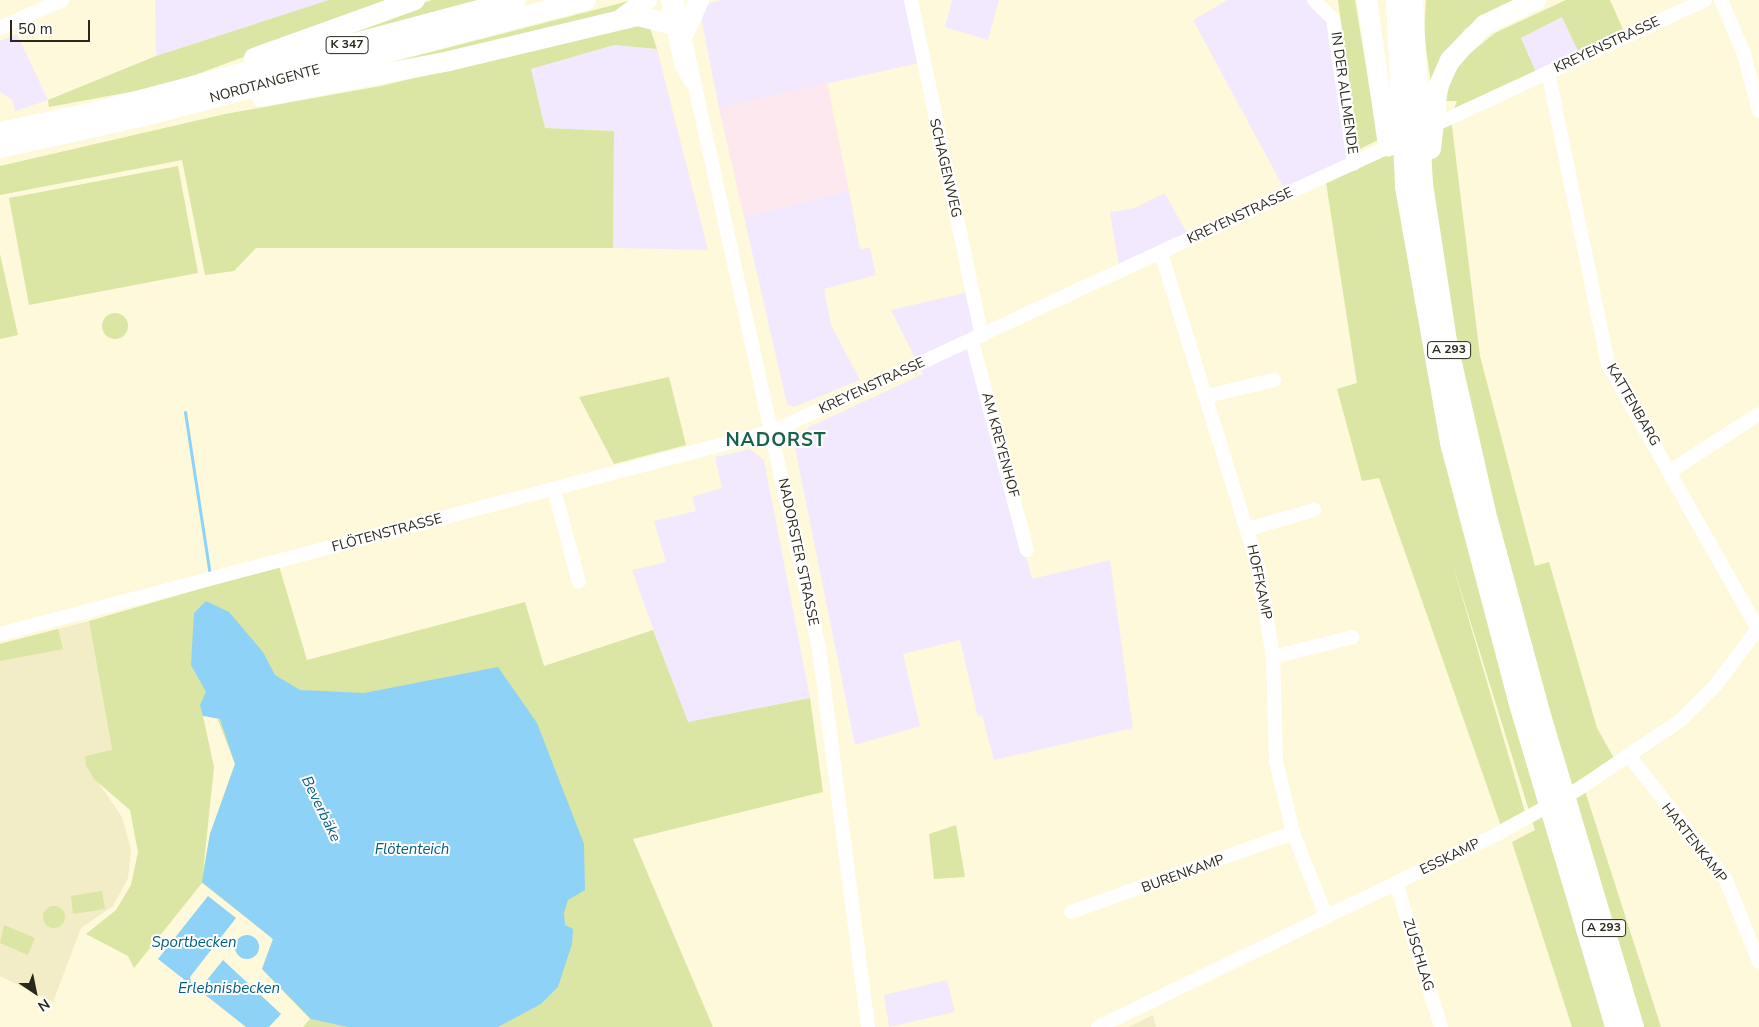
<!DOCTYPE html>
<html>
<head>
<meta charset="utf-8">
<style>
  body { margin:0 }
  #map { position:relative; width:1759px; height:1027px; overflow:hidden; background:#fef9db; font-family:"Nunito Sans",sans-serif }
  div>[style] { position:absolute }
  .commercial>* { inset:0; background:#f2e9fe }
  .industrial>* { inset:0; background:#fce8ee }
  .built>* { inset:0; background:#f2ecc7 }
  .green>* { inset:0; background:#dbe5a4 }
  .round { border-radius:50% }
  .water>* { inset:0; background:#8ed2f7 }
  .stream>* { height:3px; margin:-1.5px; padding:0 1.5px; transform-origin:1.5px; border-radius:1.5px; background:#8ed2f7 }
  .minor>* { height:14px; margin:-7px; padding:0 7px; transform-origin:7px; border-radius:7px; background:#fff }
  .highway>* { height:20px; margin:-10px; padding:0 10px; transform-origin:10px; border-radius:10px; background:#fff }
  span { translate:-50% -50%; white-space:nowrap; text-align:center; line-height:1.15; -webkit-text-stroke:4px #fff; paint-order:stroke }
  .shield-label span { padding:1px 4px; background:#fff; border:1px solid; border-radius:4px; -webkit-text-stroke-width:0 }
  .shield-label { font-size:12px; color:#2a281d; font-weight:700 }
  .street-label { font-size:14px; color:#2a281d }
  .water-label { font-size:15px; color:#005e81; font-style:italic }
  .district-label { font-size:19px; color:#1a6149; font-weight:700; letter-spacing:1px }
  .north { position:absolute; left:10px; top:967px; width:50px; height:50px; -webkit-text-stroke:4px #fff; paint-order:stroke; rotate:146deg; font-size:14px; font-weight:700; line-height:20px; text-align:center; color:#2a281d }
  .north::after { content:''; display:block; margin:auto; width:18px; height:22px; background:#2a281d; clip-path:polygon(50% 0,100% 100%,50% 72%,0 100%) }
  .scale { position:absolute; left:10px; top:20px; width:80px; height:22px; box-sizing:border-box; border:2px solid #2a281d; border-top:0; padding-left:6px; font-size:15px; line-height:18px; white-space:nowrap; color:#2a281d; -webkit-text-stroke:4px #fff; paint-order:stroke }
</style>
</head>
<body>
<div id="map">
  <div class="commercial">
    <i style="clip-path:polygon(155px 0,330px 0,156px 56px)"></i>
    <i style="clip-path:polygon(722px 0,911px 0,923px 62px,719px 108px,700px 12px,705px 4px)"></i>
    <i style="clip-path:polygon(952px 0,999px 0,988px 40px,945px 27px)"></i>
    <i style="clip-path:polygon(1228px 0,1314px 0,1333px 19px,1354px 163px,1287px 194px,1193px 20px)"></i>
    <i style="clip-path:polygon(1563px 17px,1581px 57px,1538px 77px,1521px 38px)"></i>
    <i style="clip-path:polygon(17px 34px,48px 100px,15px 111px,12px 100px,0 92px,0 41px)"></i>
    <i style="clip-path:polygon(614px 45px,657px 49px,708px 250px,613px 248px,614px 131px,545px 128px,531px 69px)"></i>
    <i style="clip-path:polygon(849px 191px,860px 249px,870px 248px,876px 275px,824px 289px,831px 325px,860px 380px,794px 407px,787px 404px,744px 217px)"></i>
    <i style="clip-path:polygon(1165px 193px,1190px 239px,1120px 272px,1110px 212px,1135px 208px)"></i>
    <i style="clip-path:polygon(973px 291px,982px 336px,972px 340px,1032px 579px,1110px 560px,1133px 728px,994px 760px,982px 715px,978px 717px,960px 640px,903px 654px,920px 726px,855px 745px,794px 443px,809px 427px,923px 374px,891px 310px)"></i>
    <i style="clip-path:polygon(750px 449px,764px 460px,810px 698px,687px 722px,632px 570px,666px 562px,654px 521px,696px 511px,692px 497px,722px 488px,715px 457px)"></i>
    <i style="clip-path:polygon(947px 980px,955px 1012px,889px 1027px,884px 995px)"></i>
  </div>
  <div class="industrial">
    <i style="clip-path:polygon(827px 82px,849px 191px,744px 217px,719px 108px)"></i>
  </div>
  <div class="built">
    <i style="clip-path:polygon(89px 621px,112px 751px,85px 756px,86px 765px,122px 817px,131px 850px,128px 878px,113px 906px,81px 928px,53px 1002px,0 976px,0 644px)"></i>
    <i style="clip-path:polygon(1153px 1015px,1156px 1027px,1129px 1027px)"></i>
  </div>
  <div class="green">
    <i style="clip-path:polygon(329px 0,396px 0,168px 85px,49px 107px,48px 100px,156px 56px)"></i>
    <i style="clip-path:polygon(432px 0,479px 0,283px 54px,382px 17px)"></i>
    <i style="clip-path:polygon(633px 0,621px 10px,540px 33px,315px 82px)"></i>
    <i style="clip-path:polygon(1338px 0,1355px 0,1378px 140px,1358px 150px)"></i>
    <i style="clip-path:polygon(1426px 0,1522px 0,1465px 29px,1431px 84px,1424px 34px)"></i>
    <i style="clip-path:polygon(1566px 0,1610px 0,1626px 36px,1581px 57px,1562px 17px,1521px 38px,1538px 77px,1451px 118px,1480px 356px,1535px 566px,1549px 562px,1597px 728px,1615px 760px,1585px 791px,1661px 1027px,1572px 1027px,1512px 842px,1535px 830px,1451px 559px,1525px 812px,1501px 826px,1379px 478px,1362px 481px,1337px 389px,1357px 383px,1325px 176px,1451px 117px,1457px 101px,1445px 101px,1453px 74px,1469px 54px,1495px 33px)"></i>
    <i style="clip-path:polygon(648px 22px,657px 49px,614px 45px,531px 69px,545px 128px,614px 131px,613px 248px,256px 248px,234px 271px,205px 275px,182px 160px,0 195px,0 166px,225px 114px,381px 86px)"></i>
    <i style="clip-path:polygon(178px 166px,198px 273px,29px 305px,9px 198px)"></i>
    <i style="clip-path:polygon(0 254px,18px 335px,0 339px)"></i>
    <i class="round" style="left:102px;top:313px;width:26px;height:26px"></i>
    <i style="clip-path:polygon(669px 377px,686px 445px,614px 464px,579px 397px)"></i>
    <i style="clip-path:polygon(evenodd,279px 566px,307px 660px,525px 602px,544px 666px,653px 630px,688px 722px,810px 698px,823px 792px,633px 839px,713px 1027px,303px 1027px,310px 1019px,262px 969px,273px 939px,202px 883px,134px 968px,128px 956px,86px 934px,116px 910px,131px 885px,138px 852px,130px 810px,94px 779px,86px 765px,85px 756px,112px 750px,89px 621px,279px 566px,216px 715px,235px 764px,210px 834px,203px 872px,214px 767px,203px 716px,216px 715px)"></i>
    <i style="clip-path:polygon(58px 629px,63px 649px,0 661px,0 644px)"></i>
    <i style="clip-path:polygon(956px 825px,965px 877px,934px 879px,929px 834px)"></i>
    <i style="clip-path:polygon(102px 891px,105px 909px,73px 914px,71px 896px)"></i>
    <i class="round" style="left:43px;top:906px;width:22px;height:22px"></i>
    <i style="clip-path:polygon(4px 925px,35px 938px,28px 955px,0 943px)"></i>
  </div>
  <div class="water">
    <i style="clip-path:polygon(206px 601px,229px 612px,263px 652px,275px 675px,300px 690px,364px 693px,498px 667px,537px 723px,584px 844px,585px 890px,568px 900px,564px 913px,565px 925px,573px 929px,572px 944px,558px 987px,541px 1004px,498px 1027px,348px 1027px,311px 1019px,262px 969px,273px 939px,202px 882px,210px 834px,235px 764px,220px 719px,203px 716px,200px 705px,206px 692px,191px 665px,194px 613px)"></i>
    <i style="clip-path:polygon(208px 896px,236px 918px,190px 977px,192px 986px,185px 995px,181px 992px,186px 981px,158px 959px)"></i>
    <i class="round" style="left:235px;top:935px;width:24px;height:24px"></i>
    <i style="clip-path:polygon(223px 960px,281px 1014px,269px 1027px,246px 1027px,199px 990px)"></i>
  </div>
  <div class="stream">
    <i style="left:185px;top:412px;width:166px;rotate:81.3deg"></i>
  </div>
  <div class="minor">
    <i style="left:668px;top:0;width:65px;rotate:78.5deg"></i>
    <i style="left:681px;top:64px;width:19px;rotate:62deg"></i>
    <i style="left:676px;top:0;width:665px;rotate:77.57deg"></i>
    <i style="left:819px;top:649px;width:381px;rotate:82.6deg"></i>
    <i style="left:911px;top:0;width:343px;rotate:78.1deg"></i>
    <i style="left:1314px;top:0;width:27px;rotate:45deg"></i>
    <i style="left:1333px;top:19px;width:146px;rotate:81.7deg"></i>
    <i style="left:1721px;top:0;width:59px;rotate:66.9deg"></i>
    <i style="left:1744px;top:54px;width:59px;rotate:75.3deg"></i>
    <i style="left:0;top:28px;width:68px;rotate:-24.3deg"></i>
    <i style="left:1548px;top:72px;width:298px;rotate:78.4deg"></i>
    <i style="left:1608px;top:364px;width:307px;rotate:60.5deg"></i>
    <i style="left:1428px;top:128px;width:305px;rotate:-24.8deg"></i>
    <i style="left:1161px;top:253px;width:332px;rotate:72.8deg"></i>
    <i style="left:1259px;top:570px;width:88px;rotate:80.9deg"></i>
    <i style="left:1273px;top:657px;width:104px;rotate:88.3deg"></i>
    <i style="left:1276px;top:761px;width:74px;rotate:76.7deg"></i>
    <i style="left:1293px;top:833px;width:89px;rotate:68.3deg"></i>
    <i style="left:972px;top:341px;width:216px;rotate:75.3deg"></i>
    <i style="left:1207px;top:396px;width:69px;rotate:-13.4deg"></i>
    <i style="left:1672px;top:470px;width:103px;rotate:-32.8deg"></i>
    <i style="left:554px;top:489px;width:96px;rotate:75deg"></i>
    <i style="left:1248px;top:529px;width:69px;rotate:-16.1deg"></i>
    <i style="left:0;top:634px;width:799px;rotate:-14.71deg"></i>
    <i style="left:773px;top:431px;width:687px;rotate:-24.78deg"></i>
    <i style="left:1273px;top:657px;width:82px;rotate:-14deg"></i>
    <i style="left:1630px;top:757px;width:156px;rotate:52deg"></i>
    <i style="left:1726px;top:880px;width:88px;rotate:68.1deg"></i>
    <i style="left:1396px;top:883px;width:151px;rotate:72.6deg"></i>
    <i style="left:1071px;top:912px;width:236px;rotate:-19.6deg"></i>
    <i style="left:1098px;top:1027px;width:443px;rotate:-25.8deg"></i>
    <i style="left:1497px;top:834px;width:91px;rotate:-28.8deg"></i>
    <i style="left:1577px;top:790px;width:125px;rotate:-33.9deg"></i>
    <i style="left:1681px;top:720px;width:48px;rotate:-45deg"></i>
    <i style="left:1715px;top:686px;width:74px;rotate:-53.3deg"></i>
  </div>
  <div class="highway">
    <i style="left:1367px;top:0;width:148px;rotate:81.8deg"></i>
    <i style="left:1396px;top:0;width:187px;rotate:87.2deg"></i>
    <i style="left:1405px;top:187px;width:260px;rotate:80deg"></i>
    <i style="left:1450px;top:443px;width:267px;rotate:75.2deg"></i>
    <i style="left:1518px;top:701px;width:340px;rotate:73.4deg"></i>
    <i style="left:1413px;top:0;width:184px;rotate:86.9deg"></i>
    <i style="left:1423px;top:184px;width:159px;rotate:81.3deg"></i>
    <i style="left:1447px;top:341px;width:176px;rotate:77.2deg"></i>
    <i style="left:1486px;top:513px;width:206px;rotate:74.8deg"></i>
    <i style="left:1540px;top:712px;width:329px;rotate:73.4deg"></i>
    <i style="left:622px;top:18px;width:31px;rotate:-36deg"></i>
    <i style="left:685px;top:32px;width:35px;rotate:-66deg"></i>
    <i style="left:254px;top:58px;width:171px;rotate:-19.8deg"></i>
    <i style="left:261px;top:97px;width:191px;rotate:-10.8deg"></i>
    <i style="left:449px;top:61px;width:194px;rotate:-13.4deg"></i>
    <i style="left:638px;top:16px;width:34px;rotate:14deg"></i>
    <i style="left:0;top:132px;width:101px;rotate:-12deg"></i>
    <i style="left:99px;top:111px;width:431px;rotate:-14.9deg"></i>
    <i style="left:0;top:148px;width:144px;rotate:-12.4deg"></i>
    <i style="left:141px;top:117px;width:460px;rotate:-14.7deg"></i>
    <i style="left:1431px;top:149px;width:62px;rotate:-83.6deg"></i>
    <i style="left:1438px;top:87px;width:30px;rotate:-66deg"></i>
    <i style="left:1450px;top:60px;width:49px;rotate:-45.8deg"></i>
    <i style="left:1484px;top:25px;width:58px;rotate:-25.7deg"></i>
  </div>
  <div class="shield-label">
    <span style="left:347px;top:45px">K 347</span>
    <span style="left:1449px;top:350px">A 293</span>
    <span style="left:1604px;top:928px">A 293</span>
  </div>
  <div class="street-label">
    <span style="left:1607px;top:45px;rotate:-25deg">KREYENSTRASSE</span>
    <span style="left:265px;top:84px;rotate:-15deg">NORDTANGENTE</span>
    <span style="left:1344px;top:93px;rotate:82deg">IN DER ALLMENDE</span>
    <span style="left:945px;top:168px;rotate:77deg">SCHAGENWEG</span>
    <span style="left:1240px;top:216px;rotate:-25deg">KREYENSTRASSE</span>
    <span style="left:872px;top:386px;rotate:-25deg">KREYENSTRASSE</span>
    <span style="left:1633px;top:405px;rotate:60deg">KATTENBARG</span>
    <span style="left:1000px;top:445px;rotate:75deg">AM KREYENHOF</span>
    <span style="left:387px;top:533px;rotate:-15deg">FLÖTENSTRASSE</span>
    <span style="left:798px;top:552px;rotate:78deg">NADORSTER STRASSE</span>
    <span style="left:1259px;top:582px;rotate:78deg">HOFFKAMP</span>
    <span style="left:1694px;top:843px;rotate:52deg">HARTENKAMP</span>
    <span style="left:1450px;top:857px;rotate:-26deg">ESSKAMP</span>
    <span style="left:1183px;top:874px;rotate:-20deg">BURENKAMP</span>
    <span style="left:1418px;top:955px;rotate:73deg">ZUSCHLAG</span>
  </div>
  <div class="water-label">
    <span style="left:321px;top:809px;rotate:64deg">Beverbäke</span>
    <span style="left:412px;top:850px">Flötenteich</span>
    <span style="left:194px;top:943px">Sportbecken</span>
    <span style="left:229px;top:989px">Erlebnisbecken</span>
  </div>
  <div class="district-label">
    <span style="left:776px;top:441px">NADORST</span>
  </div>
  <div class="north">N</div>
  <div class="scale">50 m</div>
</div>
</body>
</html>
